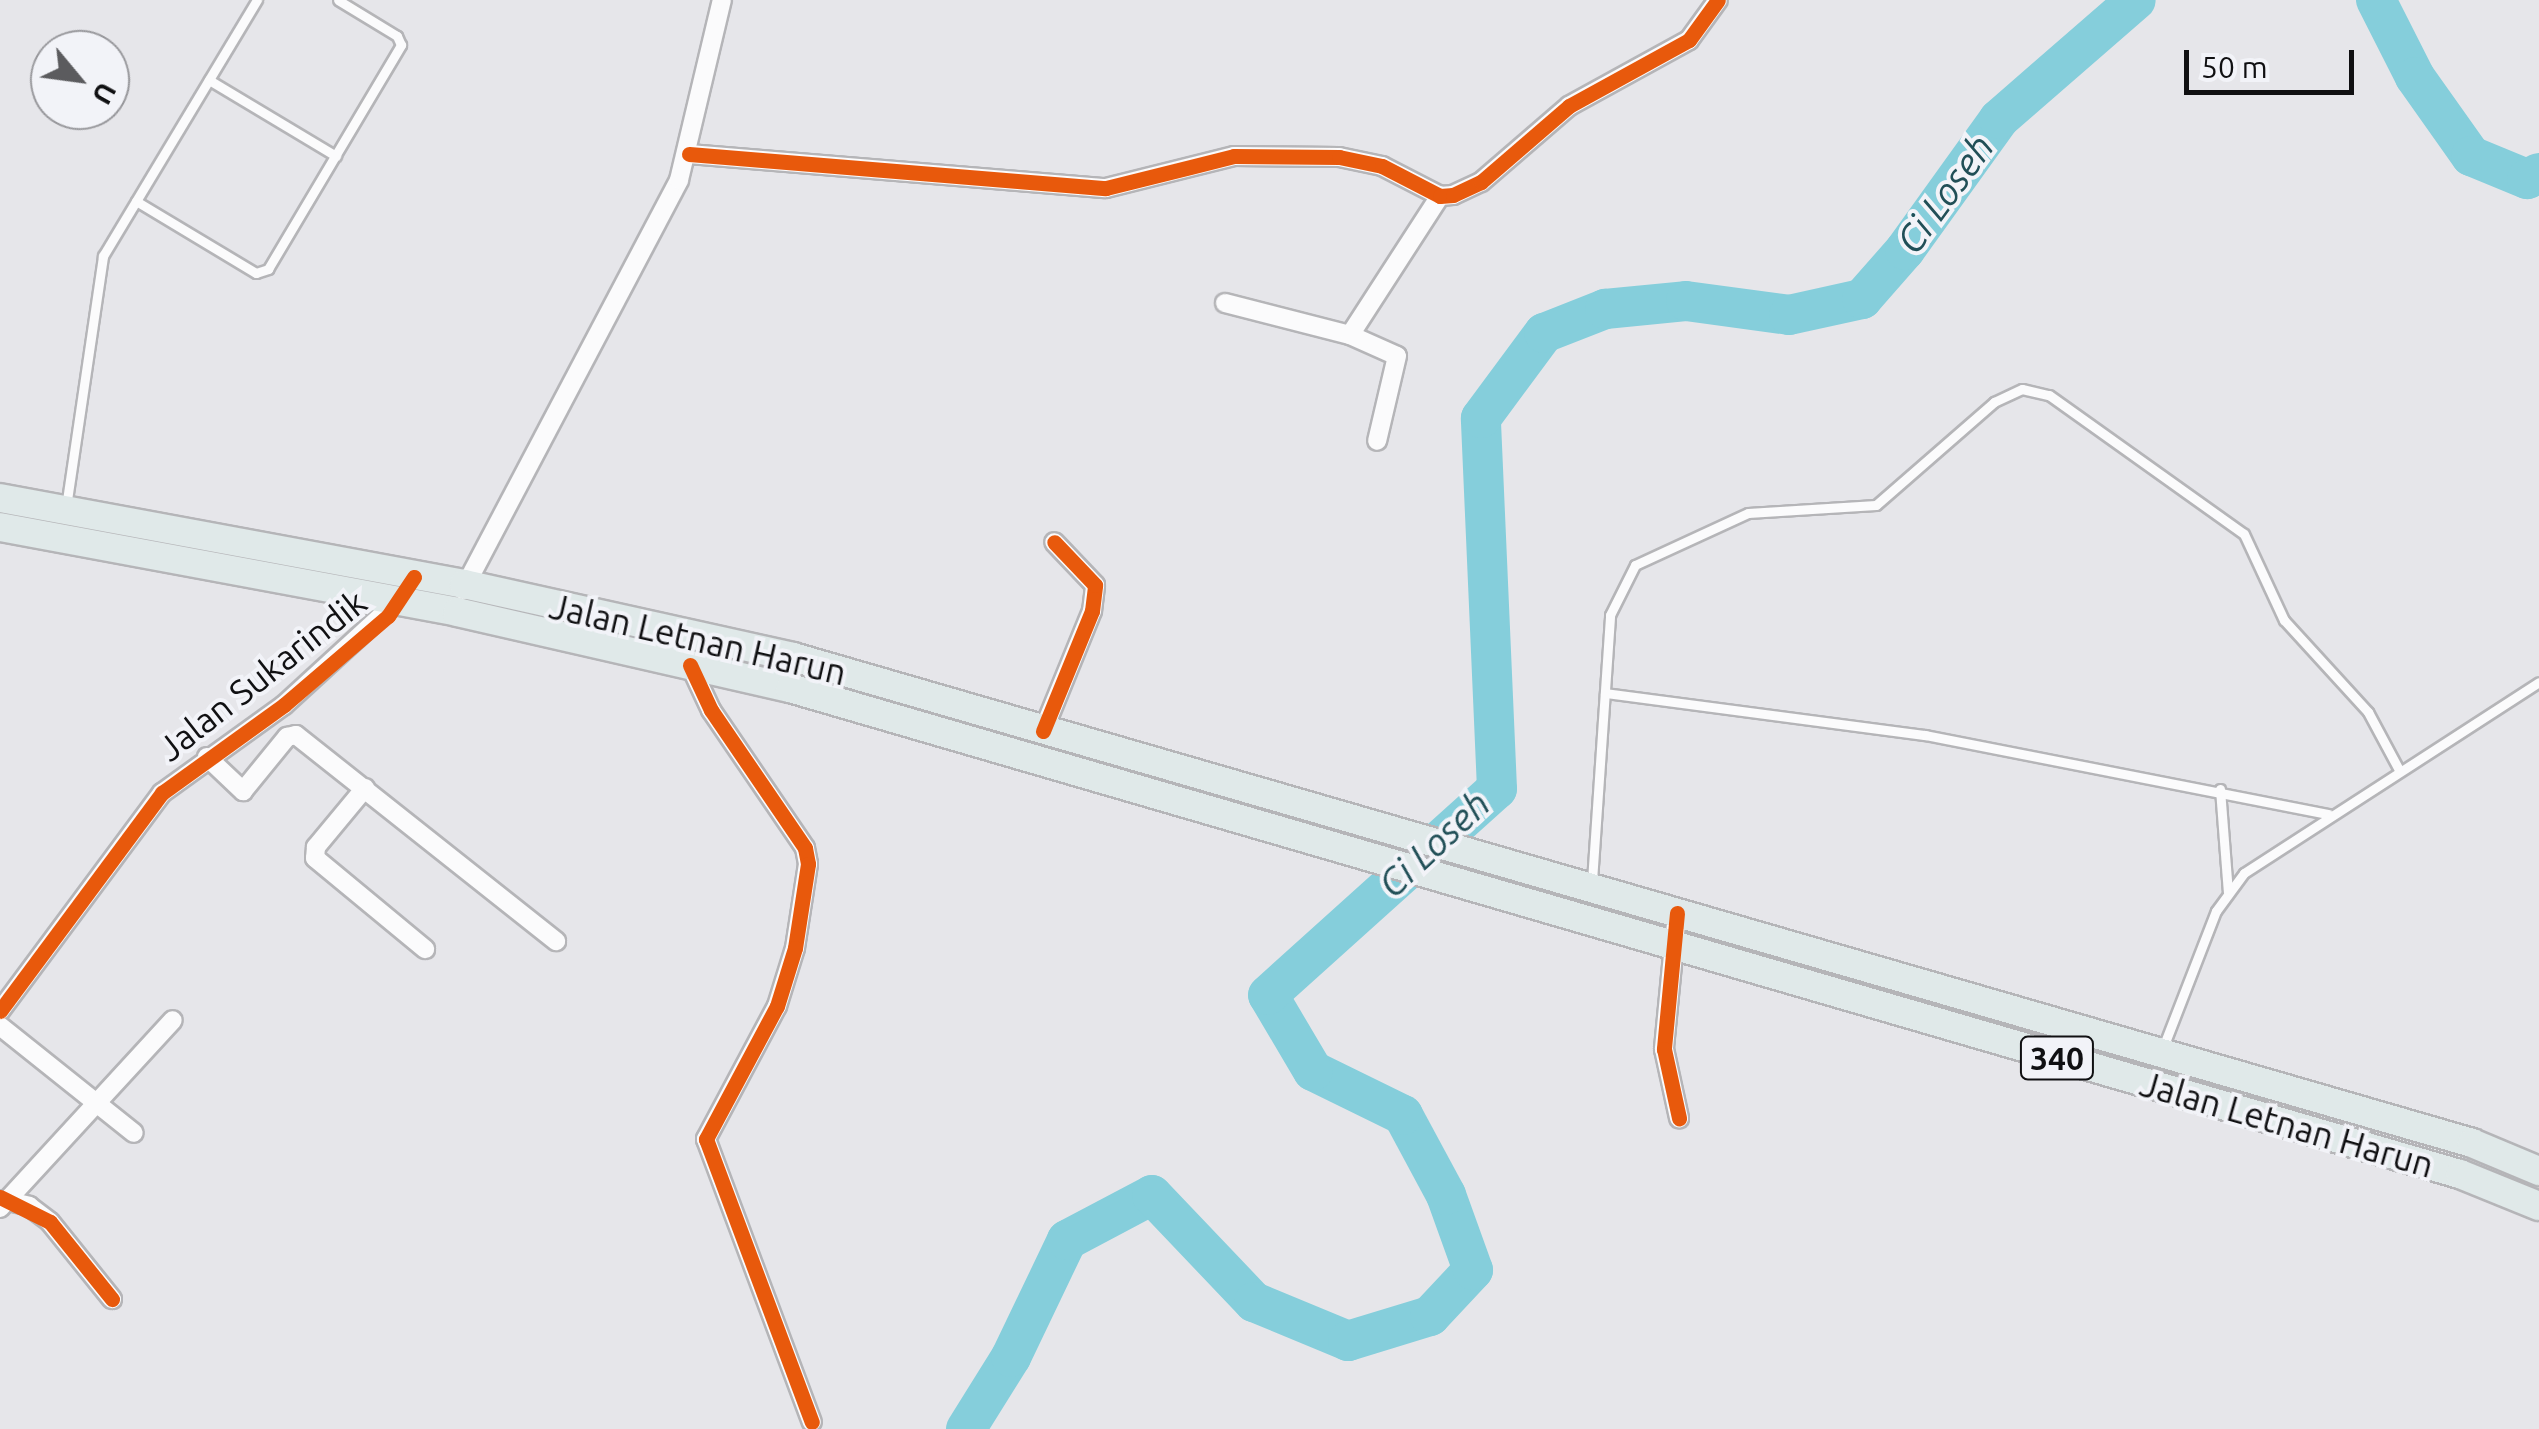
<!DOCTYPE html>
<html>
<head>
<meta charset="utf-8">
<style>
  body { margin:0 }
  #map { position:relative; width:2539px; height:1429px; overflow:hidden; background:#e6e6ea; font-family:Ubuntu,sans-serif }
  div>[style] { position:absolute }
  .river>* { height:40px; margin:-20px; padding:0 20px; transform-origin:20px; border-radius:20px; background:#85cedb }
  .roads { filter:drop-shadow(2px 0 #b5b5b8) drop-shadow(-2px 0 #b5b5b8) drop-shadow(0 2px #b5b5b8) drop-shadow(0 -2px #b5b5b8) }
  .lane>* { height:9px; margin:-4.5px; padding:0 4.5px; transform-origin:4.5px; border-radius:4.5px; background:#fbfbfc }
  .street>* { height:18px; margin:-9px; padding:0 9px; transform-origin:9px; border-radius:9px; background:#fbfbfc }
  .primary>* { height:28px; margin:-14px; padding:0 14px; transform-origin:14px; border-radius:14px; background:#e0e9e9 }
  .cycleway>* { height:15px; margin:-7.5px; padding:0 7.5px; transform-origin:7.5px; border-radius:7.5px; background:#e8590c }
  span { translate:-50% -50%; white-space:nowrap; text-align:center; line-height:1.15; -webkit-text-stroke:8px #f2f3f8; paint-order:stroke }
  .shield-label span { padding:2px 8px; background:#f2f3f8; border:2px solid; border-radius:8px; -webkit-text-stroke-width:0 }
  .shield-label { font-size:32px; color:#101012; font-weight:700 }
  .street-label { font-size:35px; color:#101012 }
  .water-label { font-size:38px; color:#214f57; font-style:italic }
  .north { position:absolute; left:30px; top:30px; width:100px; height:100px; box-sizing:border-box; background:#f2f3f8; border:2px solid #98989c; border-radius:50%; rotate:119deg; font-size:28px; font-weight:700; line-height:40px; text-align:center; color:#101012 }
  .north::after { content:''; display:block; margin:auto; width:35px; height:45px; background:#5b5b5e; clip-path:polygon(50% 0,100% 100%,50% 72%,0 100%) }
  .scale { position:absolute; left:2184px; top:50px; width:170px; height:45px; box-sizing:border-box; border:5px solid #101012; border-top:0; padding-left:12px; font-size:30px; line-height:35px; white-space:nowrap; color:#101012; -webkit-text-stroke:8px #f2f3f8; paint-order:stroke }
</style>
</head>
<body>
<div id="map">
  <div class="river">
    <i style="left:2376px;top:0;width:86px;rotate:63.1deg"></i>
    <i style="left:2415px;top:77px;width:97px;rotate:54.7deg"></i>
    <i style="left:2471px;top:156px;width:61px;rotate:22.3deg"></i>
    <i style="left:2527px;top:179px;width:13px;rotate:-27deg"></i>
    <i style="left:966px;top:1429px;width:85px;rotate:-58deg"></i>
    <i style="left:1011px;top:1357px;width:130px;rotate:-64.4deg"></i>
    <i style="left:1067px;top:1240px;width:96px;rotate:-27.9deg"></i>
    <i style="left:1152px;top:1195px;width:148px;rotate:46.4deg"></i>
    <i style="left:1254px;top:1302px;width:102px;rotate:22.5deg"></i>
    <i style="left:1348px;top:1341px;width:86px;rotate:-17deg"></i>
    <i style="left:1430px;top:1316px;width:63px;rotate:-46.9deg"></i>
    <i style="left:1473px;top:1270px;width:80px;rotate:-109.8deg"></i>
    <i style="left:1446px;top:1195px;width:91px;rotate:-118.3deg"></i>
    <i style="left:1403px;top:1115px;width:100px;rotate:-153.9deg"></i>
    <i style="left:1313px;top:1071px;width:88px;rotate:-120.6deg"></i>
    <i style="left:1268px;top:995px;width:308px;rotate:-42deg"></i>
    <i style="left:1497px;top:789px;width:371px;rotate:-92.5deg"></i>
    <i style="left:1481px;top:418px;width:106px;rotate:-53.5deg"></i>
    <i style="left:1544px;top:333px;width:66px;rotate:-21.5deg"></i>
    <i style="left:1605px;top:309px;width:81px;rotate:-5.6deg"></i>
    <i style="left:1686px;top:301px;width:104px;rotate:7.7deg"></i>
    <i style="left:1789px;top:315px;width:75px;rotate:-12.4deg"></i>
    <i style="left:1862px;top:299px;width:65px;rotate:-48.7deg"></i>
    <i style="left:1905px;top:250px;width:161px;rotate:-54.3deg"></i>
    <i style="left:1999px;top:119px;width:181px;rotate:-41deg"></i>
  </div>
  <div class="roads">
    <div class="lane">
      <i style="left:209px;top:80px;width:148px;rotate:30.9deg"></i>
      <i style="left:136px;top:201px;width:140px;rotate:31deg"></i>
      <i style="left:256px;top:273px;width:13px;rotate:-18deg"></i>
      <i style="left:268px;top:269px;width:261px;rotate:-59.3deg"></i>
      <i style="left:401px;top:45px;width:10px;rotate:-114deg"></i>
      <i style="left:397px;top:36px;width:69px;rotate:-148.6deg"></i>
      <i style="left:66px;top:507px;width:254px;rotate:-81.6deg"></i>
      <i style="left:103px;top:256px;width:299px;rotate:-59deg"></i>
      <i style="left:1605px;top:693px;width:323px;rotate:7.5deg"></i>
      <i style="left:1925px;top:735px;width:411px;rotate:11.1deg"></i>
      <i style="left:2220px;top:789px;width:103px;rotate:85.6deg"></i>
      <i style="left:1592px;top:881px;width:267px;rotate:-86.1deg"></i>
      <i style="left:1610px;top:615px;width:56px;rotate:-63.4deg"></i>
      <i style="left:1635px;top:565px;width:124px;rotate:-24.7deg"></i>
      <i style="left:1748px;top:513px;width:128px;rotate:-3.6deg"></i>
      <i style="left:1876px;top:505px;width:157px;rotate:-41.1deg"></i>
      <i style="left:1994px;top:402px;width:31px;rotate:-25deg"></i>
      <i style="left:2022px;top:389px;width:28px;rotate:13deg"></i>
      <i style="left:2049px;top:395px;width:239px;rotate:35.5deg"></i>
      <i style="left:2244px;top:534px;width:95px;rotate:65.1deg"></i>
      <i style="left:2284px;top:620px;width:125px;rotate:47.6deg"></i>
      <i style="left:2368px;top:712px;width:64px;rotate:61.8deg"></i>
      <i style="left:2162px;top:1050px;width:149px;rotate:-68.8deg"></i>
      <i style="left:2216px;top:911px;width:47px;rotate:-53.6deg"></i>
      <i style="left:2244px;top:873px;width:351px;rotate:-32.9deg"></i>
    </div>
    <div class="street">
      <i style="left:689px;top:154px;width:418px;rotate:4.7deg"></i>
      <i style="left:1106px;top:188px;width:132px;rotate:-14deg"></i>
      <i style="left:1234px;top:156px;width:105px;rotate:0.5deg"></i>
      <i style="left:1339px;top:157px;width:44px;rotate:11.8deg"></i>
      <i style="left:1382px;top:166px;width:65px;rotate:27.3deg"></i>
      <i style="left:1440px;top:196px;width:13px;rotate:-4deg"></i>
      <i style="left:1453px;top:195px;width:31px;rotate:-25deg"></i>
      <i style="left:1481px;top:182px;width:116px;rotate:-40.8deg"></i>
      <i style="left:1569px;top:106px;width:137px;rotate:-28.8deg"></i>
      <i style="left:1689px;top:40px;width:49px;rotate:-54.1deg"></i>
      <i style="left:1225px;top:303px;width:129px;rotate:14.4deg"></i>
      <i style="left:1350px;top:335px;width:166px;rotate:-57.1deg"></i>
      <i style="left:1350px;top:335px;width:51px;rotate:24.1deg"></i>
      <i style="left:1397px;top:356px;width:87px;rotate:103.2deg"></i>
      <i style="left:463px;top:590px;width:463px;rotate:-62.2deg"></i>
      <i style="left:679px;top:180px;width:185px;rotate:-76.6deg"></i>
      <i style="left:690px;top:665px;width:50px;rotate:65deg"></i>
      <i style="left:711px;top:710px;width:167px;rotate:55.7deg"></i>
      <i style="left:805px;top:848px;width:16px;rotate:79deg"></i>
      <i style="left:808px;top:864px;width:85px;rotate:98.8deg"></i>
      <i style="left:795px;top:948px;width:61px;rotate:107.2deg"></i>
      <i style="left:777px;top:1006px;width:151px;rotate:118.1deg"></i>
      <i style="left:706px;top:1139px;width:302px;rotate:69.5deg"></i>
      <i style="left:1043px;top:731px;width:130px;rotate:-67.8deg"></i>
      <i style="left:1092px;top:611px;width:26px;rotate:-83deg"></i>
      <i style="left:1095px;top:585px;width:59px;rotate:-133.6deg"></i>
      <i style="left:207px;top:757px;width:50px;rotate:43.4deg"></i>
      <i style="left:243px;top:791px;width:70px;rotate:-50.8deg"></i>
      <i style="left:287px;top:737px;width:9px;rotate:-13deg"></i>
      <i style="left:296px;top:735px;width:332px;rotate:38.4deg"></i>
      <i style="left:365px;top:788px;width:77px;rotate:129.7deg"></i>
      <i style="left:316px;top:847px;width:11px;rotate:95deg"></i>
      <i style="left:315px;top:858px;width:143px;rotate:39.6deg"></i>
      <i style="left:1677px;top:913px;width:137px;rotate:95.5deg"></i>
      <i style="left:1664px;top:1049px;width:71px;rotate:77.7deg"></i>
      <i style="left:0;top:1011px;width:272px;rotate:-53.4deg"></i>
      <i style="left:162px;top:793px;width:150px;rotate:-35.8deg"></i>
      <i style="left:284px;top:705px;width:161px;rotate:-42.5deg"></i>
      <i style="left:0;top:1026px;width:171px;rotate:38.6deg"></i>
      <i style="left:4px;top:1200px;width:26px;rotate:13deg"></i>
      <i style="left:29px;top:1206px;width:26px;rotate:37deg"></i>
      <i style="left:50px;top:1222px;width:99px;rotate:51.2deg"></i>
      <i style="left:0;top:1208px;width:255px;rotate:-47.4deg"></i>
    </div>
    <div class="primary">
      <i style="left:0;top:498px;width:472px;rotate:10.5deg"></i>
      <i style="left:464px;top:584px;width:337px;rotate:12.5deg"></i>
      <i style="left:793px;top:657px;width:1748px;rotate:16.14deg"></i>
      <i style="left:2472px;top:1143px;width:73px;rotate:22.7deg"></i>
      <i style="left:0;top:527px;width:465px;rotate:10.5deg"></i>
      <i style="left:457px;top:612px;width:342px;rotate:12.9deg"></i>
      <i style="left:790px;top:688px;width:1739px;rotate:16.23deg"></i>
      <i style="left:2460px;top:1174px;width:85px;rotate:22.1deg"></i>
    </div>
  </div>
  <div class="cycleway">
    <i style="left:689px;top:154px;width:418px;rotate:4.7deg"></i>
    <i style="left:1106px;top:188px;width:132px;rotate:-14deg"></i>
    <i style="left:1234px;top:156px;width:105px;rotate:0.5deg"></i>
    <i style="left:1339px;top:157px;width:44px;rotate:11.8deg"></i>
    <i style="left:1382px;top:166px;width:65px;rotate:27.3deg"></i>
    <i style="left:1440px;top:196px;width:13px;rotate:-4deg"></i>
    <i style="left:1453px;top:195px;width:31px;rotate:-25deg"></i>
    <i style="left:1481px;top:182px;width:116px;rotate:-40.8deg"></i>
    <i style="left:1569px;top:106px;width:137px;rotate:-28.8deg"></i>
    <i style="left:1689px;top:40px;width:49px;rotate:-54.1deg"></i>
    <i style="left:690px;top:665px;width:50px;rotate:65deg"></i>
    <i style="left:711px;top:710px;width:167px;rotate:55.7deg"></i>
    <i style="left:805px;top:848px;width:16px;rotate:79deg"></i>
    <i style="left:808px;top:864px;width:85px;rotate:98.8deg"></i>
    <i style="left:795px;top:948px;width:61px;rotate:107.2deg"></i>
    <i style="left:777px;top:1006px;width:151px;rotate:118.1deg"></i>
    <i style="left:706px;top:1139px;width:302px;rotate:69.5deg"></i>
    <i style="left:1043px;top:731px;width:130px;rotate:-67.8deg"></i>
    <i style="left:1092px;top:611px;width:26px;rotate:-83deg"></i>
    <i style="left:1095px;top:585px;width:59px;rotate:-133.6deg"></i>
    <i style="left:1677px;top:913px;width:137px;rotate:95.5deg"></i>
    <i style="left:1664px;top:1049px;width:71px;rotate:77.7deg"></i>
    <i style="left:0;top:1011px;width:272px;rotate:-53.4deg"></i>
    <i style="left:162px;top:793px;width:150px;rotate:-35.8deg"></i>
    <i style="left:284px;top:705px;width:137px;rotate:-40.6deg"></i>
    <i style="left:388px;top:616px;width:47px;rotate:-56.3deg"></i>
    <i style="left:0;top:1197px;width:56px;rotate:26.6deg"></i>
    <i style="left:50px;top:1222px;width:99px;rotate:51.2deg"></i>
  </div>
  <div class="shield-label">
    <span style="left:2057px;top:1058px">340</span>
  </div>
  <div class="street-label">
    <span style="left:698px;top:639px;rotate:13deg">Jalan Letnan Harun</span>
    <span style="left:262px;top:675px;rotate:-38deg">Jalan Sukarindik</span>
    <span style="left:2287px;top:1124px;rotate:16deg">Jalan Letnan Harun</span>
  </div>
  <div class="water-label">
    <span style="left:1945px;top:194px;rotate:-54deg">Ci Loseh</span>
    <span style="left:1434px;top:844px;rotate:-43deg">Ci Loseh</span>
  </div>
  <div class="north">U</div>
  <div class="scale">50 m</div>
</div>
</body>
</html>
